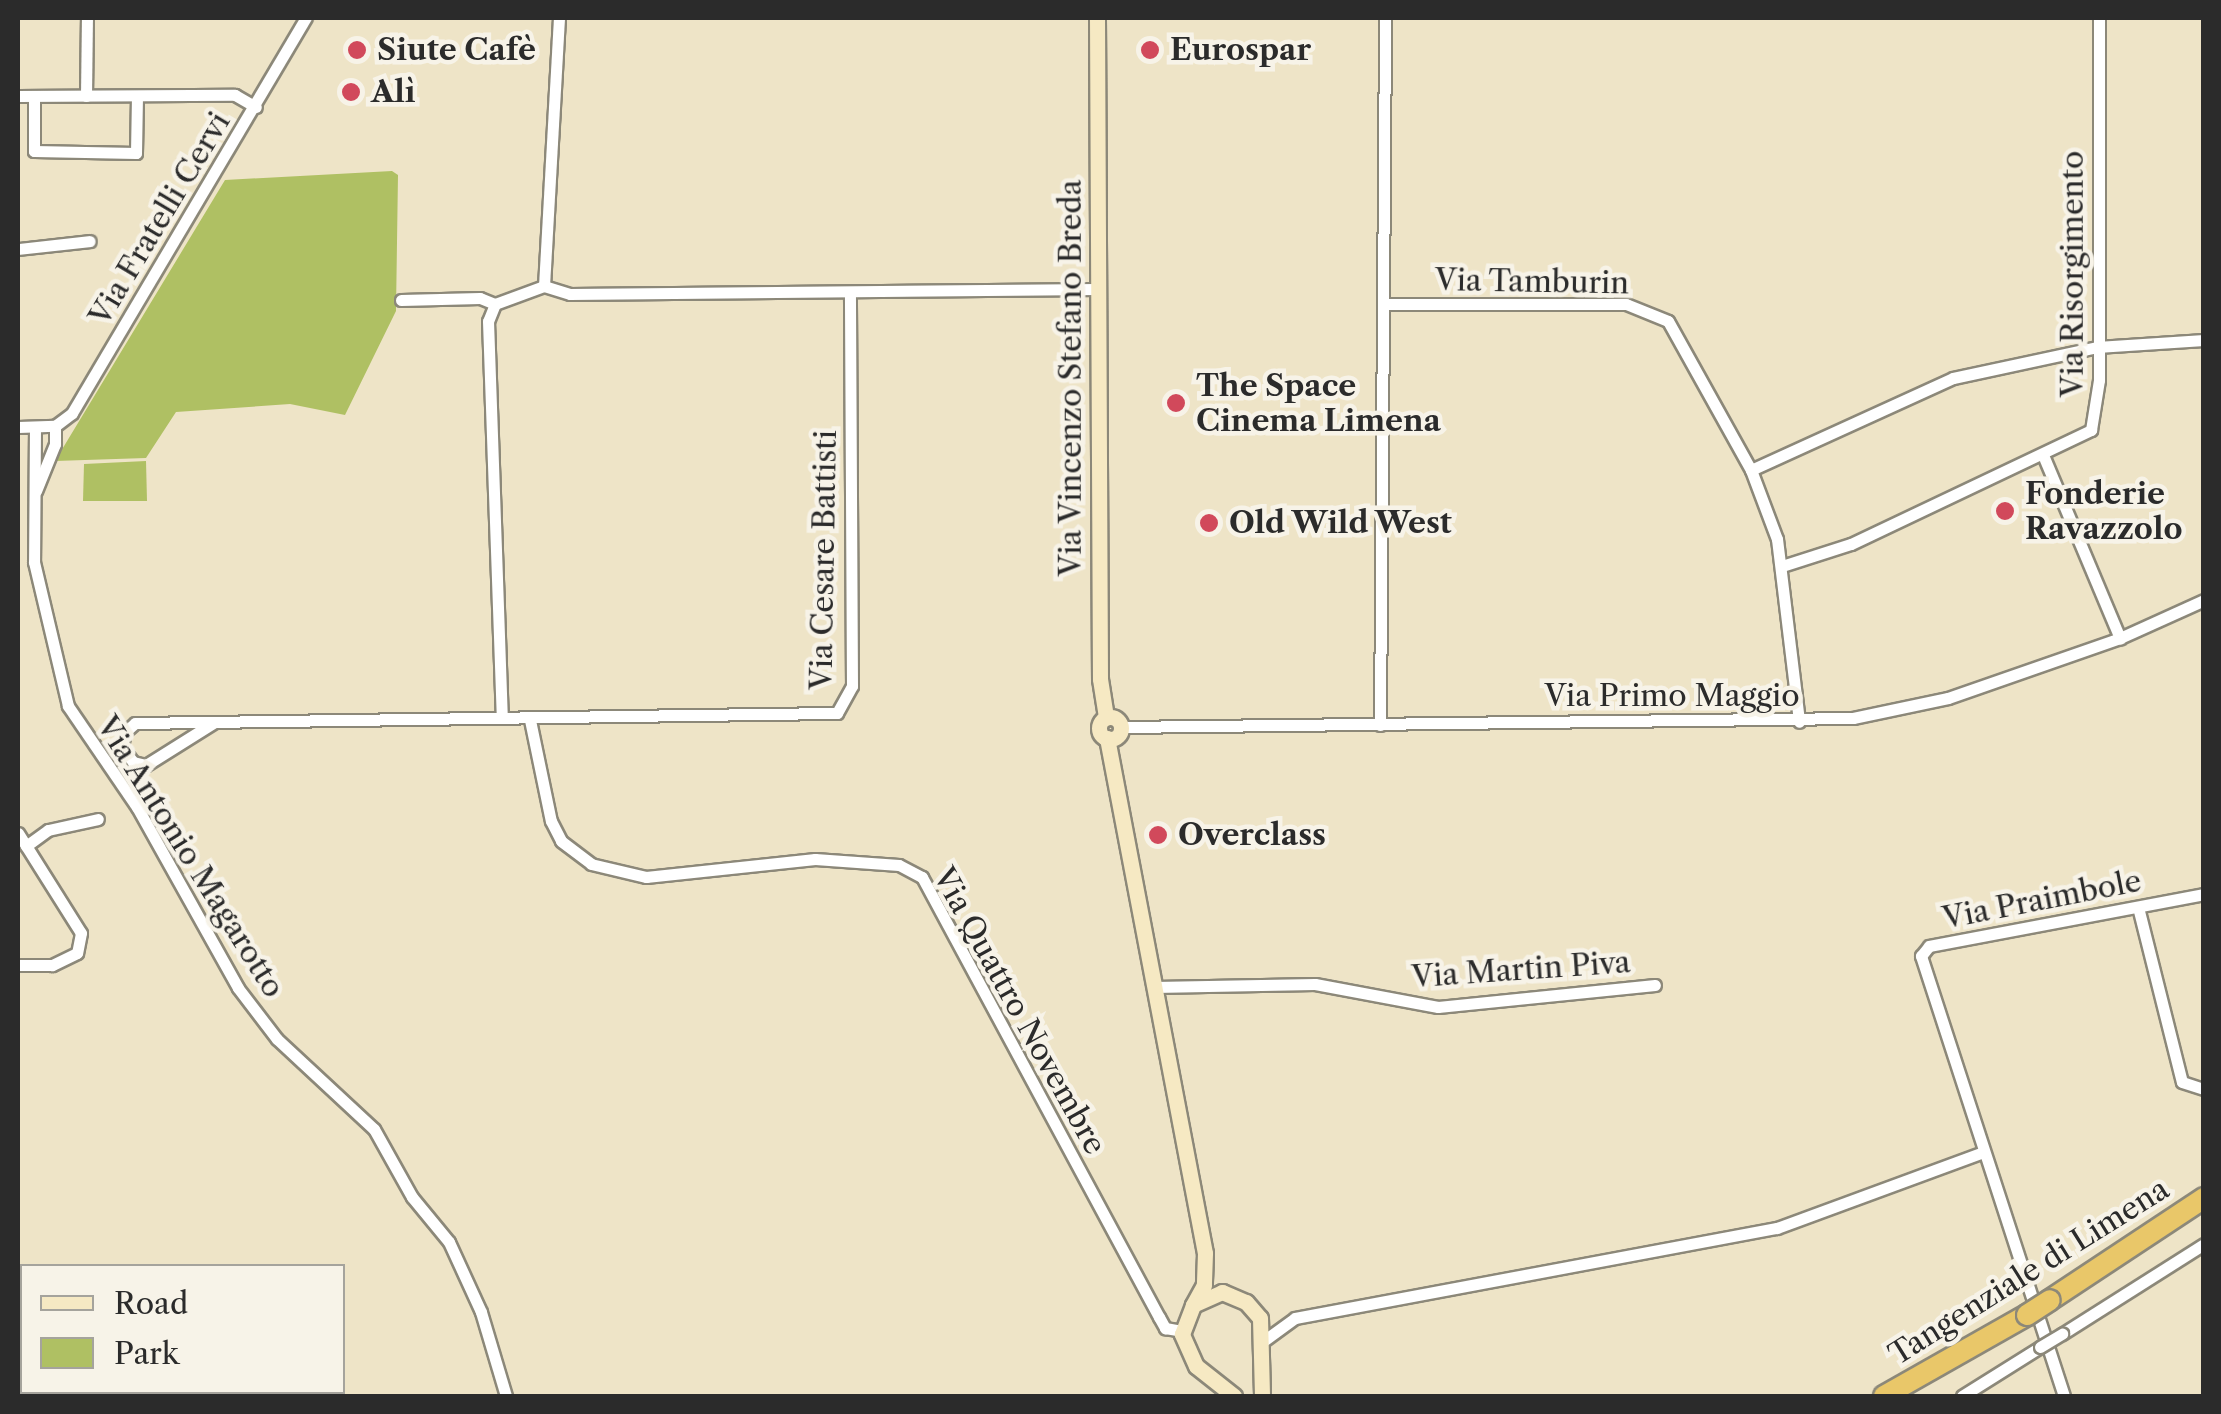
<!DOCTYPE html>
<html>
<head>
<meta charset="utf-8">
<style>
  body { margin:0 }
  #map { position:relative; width:2221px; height:1414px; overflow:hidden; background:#eee4c7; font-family:"Libre Caslon Text",serif }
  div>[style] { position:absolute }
  .green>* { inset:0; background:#afc063 }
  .canal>* { height:10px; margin:-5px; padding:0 5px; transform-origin:5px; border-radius:5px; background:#7bade7 }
  .roads { filter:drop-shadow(2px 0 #8c8879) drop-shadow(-2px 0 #8c8879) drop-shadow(0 2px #8c8879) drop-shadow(0 -2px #8c8879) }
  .street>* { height:11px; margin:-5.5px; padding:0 5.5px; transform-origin:5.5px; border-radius:5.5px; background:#fff }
  .secondary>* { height:15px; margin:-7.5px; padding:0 7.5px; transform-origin:7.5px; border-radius:7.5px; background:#f6e9c3 }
  .secondary>.ring { margin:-7.5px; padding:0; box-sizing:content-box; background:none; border:15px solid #f6e9c3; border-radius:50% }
  .highway>* { height:20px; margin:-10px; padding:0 10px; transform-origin:10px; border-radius:10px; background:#e9c769 }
  .bridges { filter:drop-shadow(2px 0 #8c8879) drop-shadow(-2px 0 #8c8879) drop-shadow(0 2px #8c8879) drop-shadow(0 -2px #8c8879) }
  .street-bridge>* { height:11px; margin:-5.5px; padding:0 5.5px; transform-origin:5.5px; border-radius:5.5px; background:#fff }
  .highway-bridge>* { height:20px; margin:-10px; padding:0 10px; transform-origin:10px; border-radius:10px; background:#e9c769 }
  .dots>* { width:28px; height:28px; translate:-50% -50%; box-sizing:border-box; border:5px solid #f7f3e8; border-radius:50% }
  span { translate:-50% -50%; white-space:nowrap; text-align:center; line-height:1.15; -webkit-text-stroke:9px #f7f3e8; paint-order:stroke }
  .poi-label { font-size:30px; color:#2b2b2b; font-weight:700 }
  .left { translate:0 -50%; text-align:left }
  .street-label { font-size:30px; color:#2b2b2b }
  .frame { position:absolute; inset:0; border:20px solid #2b2b2b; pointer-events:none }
  .legend { position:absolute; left:20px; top:1264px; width:325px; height:130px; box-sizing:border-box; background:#f7f3e8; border:2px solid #a5a39c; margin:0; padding:12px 18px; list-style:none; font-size:30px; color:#2b2b2b }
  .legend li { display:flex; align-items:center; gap:20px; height:50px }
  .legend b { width:50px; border:2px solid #a5a39c }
</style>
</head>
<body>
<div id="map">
  <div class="green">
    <i style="clip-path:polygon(392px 171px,398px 175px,396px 311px,345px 415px,290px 404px,176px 412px,146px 458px,55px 461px,225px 180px)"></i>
    <i style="clip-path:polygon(146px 461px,147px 501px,83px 501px,84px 464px)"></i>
  </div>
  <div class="canal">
    <i style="left:18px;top:1323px;width:6px;rotate:45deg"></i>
    <i style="left:108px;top:1392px;width:8px;rotate:30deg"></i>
  </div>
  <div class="roads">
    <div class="street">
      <i style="left:18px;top:96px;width:217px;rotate:-0.3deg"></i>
      <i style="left:235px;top:95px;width:24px;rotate:30deg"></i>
      <i style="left:34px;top:96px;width:55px;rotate:90deg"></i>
      <i style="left:34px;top:151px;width:102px;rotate:1.1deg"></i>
      <i style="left:136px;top:153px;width:56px;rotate:-89deg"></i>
      <i style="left:86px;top:96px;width:78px;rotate:-89.3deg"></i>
      <i style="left:18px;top:249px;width:72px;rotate:-6.3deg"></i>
      <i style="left:544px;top:286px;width:27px;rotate:17deg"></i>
      <i style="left:570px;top:294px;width:527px;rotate:-0.54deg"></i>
      <i style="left:544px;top:286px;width:268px;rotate:-86.8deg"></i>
      <i style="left:401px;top:300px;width:79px;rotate:-1.5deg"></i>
      <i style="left:480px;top:298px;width:16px;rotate:22deg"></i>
      <i style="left:495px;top:304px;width:18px;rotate:112deg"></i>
      <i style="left:488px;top:321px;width:392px;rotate:88deg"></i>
      <i style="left:495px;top:304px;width:52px;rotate:-20.2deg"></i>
      <i style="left:1384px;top:304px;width:242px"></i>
      <i style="left:1626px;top:304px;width:45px;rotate:22deg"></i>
      <i style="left:1668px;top:321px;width:171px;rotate:60.9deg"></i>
      <i style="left:1751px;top:470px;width:74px;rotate:69.4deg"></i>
      <i style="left:1777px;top:539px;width:184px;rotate:83.1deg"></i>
      <i style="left:18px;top:427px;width:37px;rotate:-2deg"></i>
      <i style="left:55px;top:426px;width:21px;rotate:-37deg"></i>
      <i style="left:72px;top:413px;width:459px;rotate:-59.4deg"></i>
      <i style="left:35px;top:427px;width:135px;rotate:90.4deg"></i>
      <i style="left:34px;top:562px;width:148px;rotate:76.7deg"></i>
      <i style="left:68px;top:706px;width:122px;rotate:55.7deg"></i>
      <i style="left:137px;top:807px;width:207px;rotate:60.8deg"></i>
      <i style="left:238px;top:988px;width:64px;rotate:52.6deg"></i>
      <i style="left:277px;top:1039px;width:132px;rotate:42.9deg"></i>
      <i style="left:374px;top:1129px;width:78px;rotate:60.8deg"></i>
      <i style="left:412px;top:1197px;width:58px;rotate:50.6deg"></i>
      <i style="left:449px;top:1242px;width:77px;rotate:65.4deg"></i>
      <i style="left:481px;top:1312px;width:88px;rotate:73.4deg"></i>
      <i style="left:2043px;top:455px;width:199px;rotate:67.2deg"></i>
      <i style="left:1751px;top:470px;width:222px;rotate:-24.5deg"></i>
      <i style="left:1953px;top:378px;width:147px;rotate:-12.1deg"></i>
      <i style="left:2097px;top:347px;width:107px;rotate:-3.7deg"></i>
      <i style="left:36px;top:491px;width:51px;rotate:-68deg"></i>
      <i style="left:55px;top:444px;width:18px;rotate:-90deg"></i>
      <i style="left:1782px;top:566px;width:72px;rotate:-17.7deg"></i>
      <i style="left:1851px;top:544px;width:266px;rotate:-25.4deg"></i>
      <i style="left:2091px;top:430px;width:51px;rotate:-80.9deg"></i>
      <i style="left:2099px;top:380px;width:362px;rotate:-90deg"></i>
      <i style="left:530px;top:720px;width:103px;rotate:78.3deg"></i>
      <i style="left:551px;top:821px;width:22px;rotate:63deg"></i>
      <i style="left:561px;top:841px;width:38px;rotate:37deg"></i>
      <i style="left:591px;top:864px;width:57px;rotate:13.3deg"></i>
      <i style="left:646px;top:877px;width:170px;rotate:-6.1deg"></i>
      <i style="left:815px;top:859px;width:84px;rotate:4.1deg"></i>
      <i style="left:899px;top:865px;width:26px;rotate:28deg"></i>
      <i style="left:922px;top:877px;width:500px;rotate:61.7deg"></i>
      <i style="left:1159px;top:1317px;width:13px;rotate:61deg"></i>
      <i style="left:1165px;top:1328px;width:17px;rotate:10deg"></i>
      <i style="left:213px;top:723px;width:79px;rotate:147.9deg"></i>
      <i style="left:146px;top:765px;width:13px;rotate:-167deg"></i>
      <i style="left:133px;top:762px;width:19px;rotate:-126deg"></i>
      <i style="left:122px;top:747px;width:15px;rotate:-79deg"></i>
      <i style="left:125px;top:732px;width:13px;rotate:-42deg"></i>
      <i style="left:135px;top:723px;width:702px;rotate:-0.82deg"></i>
      <i style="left:837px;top:713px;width:31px;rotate:-61deg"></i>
      <i style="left:852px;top:686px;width:392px;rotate:-90.3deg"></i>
      <i style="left:1380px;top:725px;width:707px;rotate:-89.59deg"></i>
      <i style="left:1120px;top:727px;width:733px;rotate:-0.7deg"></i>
      <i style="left:1853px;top:718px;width:97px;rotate:-11.9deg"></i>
      <i style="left:1948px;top:698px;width:182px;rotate:-19.2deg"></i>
      <i style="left:2120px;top:638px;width:92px;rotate:-24.3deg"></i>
      <i style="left:18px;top:833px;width:118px;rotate:57.8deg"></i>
      <i style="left:81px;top:933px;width:20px;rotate:101deg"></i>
      <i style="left:77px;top:953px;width:28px;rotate:154deg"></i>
      <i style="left:52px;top:965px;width:34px;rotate:180deg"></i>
      <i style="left:26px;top:846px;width:27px;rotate:-36deg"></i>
      <i style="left:48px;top:830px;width:51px;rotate:-12.4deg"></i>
      <i style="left:2138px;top:907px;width:180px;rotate:75.9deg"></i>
      <i style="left:2182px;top:1082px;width:23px;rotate:18deg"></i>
      <i style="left:1154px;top:987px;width:161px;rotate:-1.1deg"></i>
      <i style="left:1315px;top:984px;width:125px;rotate:10.6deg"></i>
      <i style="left:1438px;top:1007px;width:218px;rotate:-5.8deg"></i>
      <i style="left:2062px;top:1334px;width:168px;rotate:-32.4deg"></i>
      <i style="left:1262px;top:1342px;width:41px;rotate:-36deg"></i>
      <i style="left:1295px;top:1318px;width:490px;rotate:-10.6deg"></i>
      <i style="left:1777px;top:1228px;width:217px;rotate:-20.2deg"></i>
      <i style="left:1962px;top:1396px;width:92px;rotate:-32.1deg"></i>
      <i style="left:2064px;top:1396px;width:463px;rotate:-108deg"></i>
      <i style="left:1921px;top:956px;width:13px;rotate:-51deg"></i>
      <i style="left:1929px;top:946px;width:280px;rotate:-10.7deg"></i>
    </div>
    <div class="secondary">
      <i style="left:1097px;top:18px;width:661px;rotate:89.74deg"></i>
      <i style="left:1100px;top:679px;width:39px;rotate:81deg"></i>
      <i class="ring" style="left:1099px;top:717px;width:7px;height:7px"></i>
      <i style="left:1107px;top:738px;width:524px;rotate:79.23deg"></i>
      <i style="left:1205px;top:1253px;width:32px;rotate:92deg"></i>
      <i style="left:1204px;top:1285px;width:23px;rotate:119deg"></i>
      <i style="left:18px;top:1379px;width:6px;rotate:45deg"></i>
      <i style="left:34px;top:1392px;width:8px;rotate:30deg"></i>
      <i style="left:1234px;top:1396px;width:48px;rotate:-141.7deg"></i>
      <i style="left:1196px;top:1366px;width:35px;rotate:-114deg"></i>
      <i style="left:1182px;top:1334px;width:31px;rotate:-69deg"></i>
      <i style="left:1193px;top:1305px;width:32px;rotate:-24deg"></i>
      <i style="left:1222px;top:1292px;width:26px;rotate:23deg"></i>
      <i style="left:1246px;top:1302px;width:21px;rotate:49deg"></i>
      <i style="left:1260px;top:1318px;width:78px;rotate:88.5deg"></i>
    </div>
    <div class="highway">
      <i style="left:2050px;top:1300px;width:185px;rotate:-33.5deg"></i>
      <i style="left:1884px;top:1396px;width:164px;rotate:-29.5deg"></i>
    </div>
  </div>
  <div class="bridges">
    <div class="street-bridge">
      <i style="left:2040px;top:1347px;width:26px;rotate:-31deg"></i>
    </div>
    <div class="highway-bridge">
      <i style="left:2027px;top:1315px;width:27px;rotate:-33deg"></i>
    </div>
  </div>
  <div class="dots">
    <i style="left:357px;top:50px;background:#d1495b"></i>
    <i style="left:1150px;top:50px;background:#d1495b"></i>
    <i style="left:351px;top:92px;background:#d1495b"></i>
    <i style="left:1176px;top:403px;background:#d1495b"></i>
    <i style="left:2005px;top:511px;background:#d1495b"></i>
    <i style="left:1209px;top:523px;background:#d1495b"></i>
    <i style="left:1158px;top:835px;background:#d1495b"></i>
  </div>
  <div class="poi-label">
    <span class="left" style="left:377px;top:50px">Siute Cafè</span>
    <span class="left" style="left:1170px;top:50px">Eurospar</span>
    <span class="left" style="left:371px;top:92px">Alì</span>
    <span class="left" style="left:1196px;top:403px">The Space<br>Cinema Limena</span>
    <span class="left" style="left:2025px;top:511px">Fonderie<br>Ravazzolo</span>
    <span class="left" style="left:1229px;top:523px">Old Wild West</span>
    <span class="left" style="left:1178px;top:835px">Overclass</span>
  </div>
  <div class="street-label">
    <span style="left:160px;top:219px;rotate:-59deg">Via Fratelli Cervi</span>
    <span style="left:2073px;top:274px;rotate:-90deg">Via Risorgimento</span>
    <span style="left:1532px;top:282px;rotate:1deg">Via Tamburin</span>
    <span style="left:1071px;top:378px;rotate:-90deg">Via Vincenzo Stefano Breda</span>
    <span style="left:824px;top:560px;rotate:-89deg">Via Cesare Battisti</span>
    <span style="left:1672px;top:696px">Via Primo Maggio</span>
    <span style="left:190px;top:857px;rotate:58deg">Via Antonio Magarotto</span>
    <span style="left:2042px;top:900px;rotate:-11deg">Via Praimbole</span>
    <span style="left:1521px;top:970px;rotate:-4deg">Via Martin Piva</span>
    <span style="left:1019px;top:1011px;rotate:61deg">Via Quattro Novembre</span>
    <span style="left:2029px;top:1272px;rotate:-32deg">Tangenziale di Limena</span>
  </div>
  <div class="frame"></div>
  <ul class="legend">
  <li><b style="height:12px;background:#f6e9c3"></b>Road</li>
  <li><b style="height:28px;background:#afc063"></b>Park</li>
  </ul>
</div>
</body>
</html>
